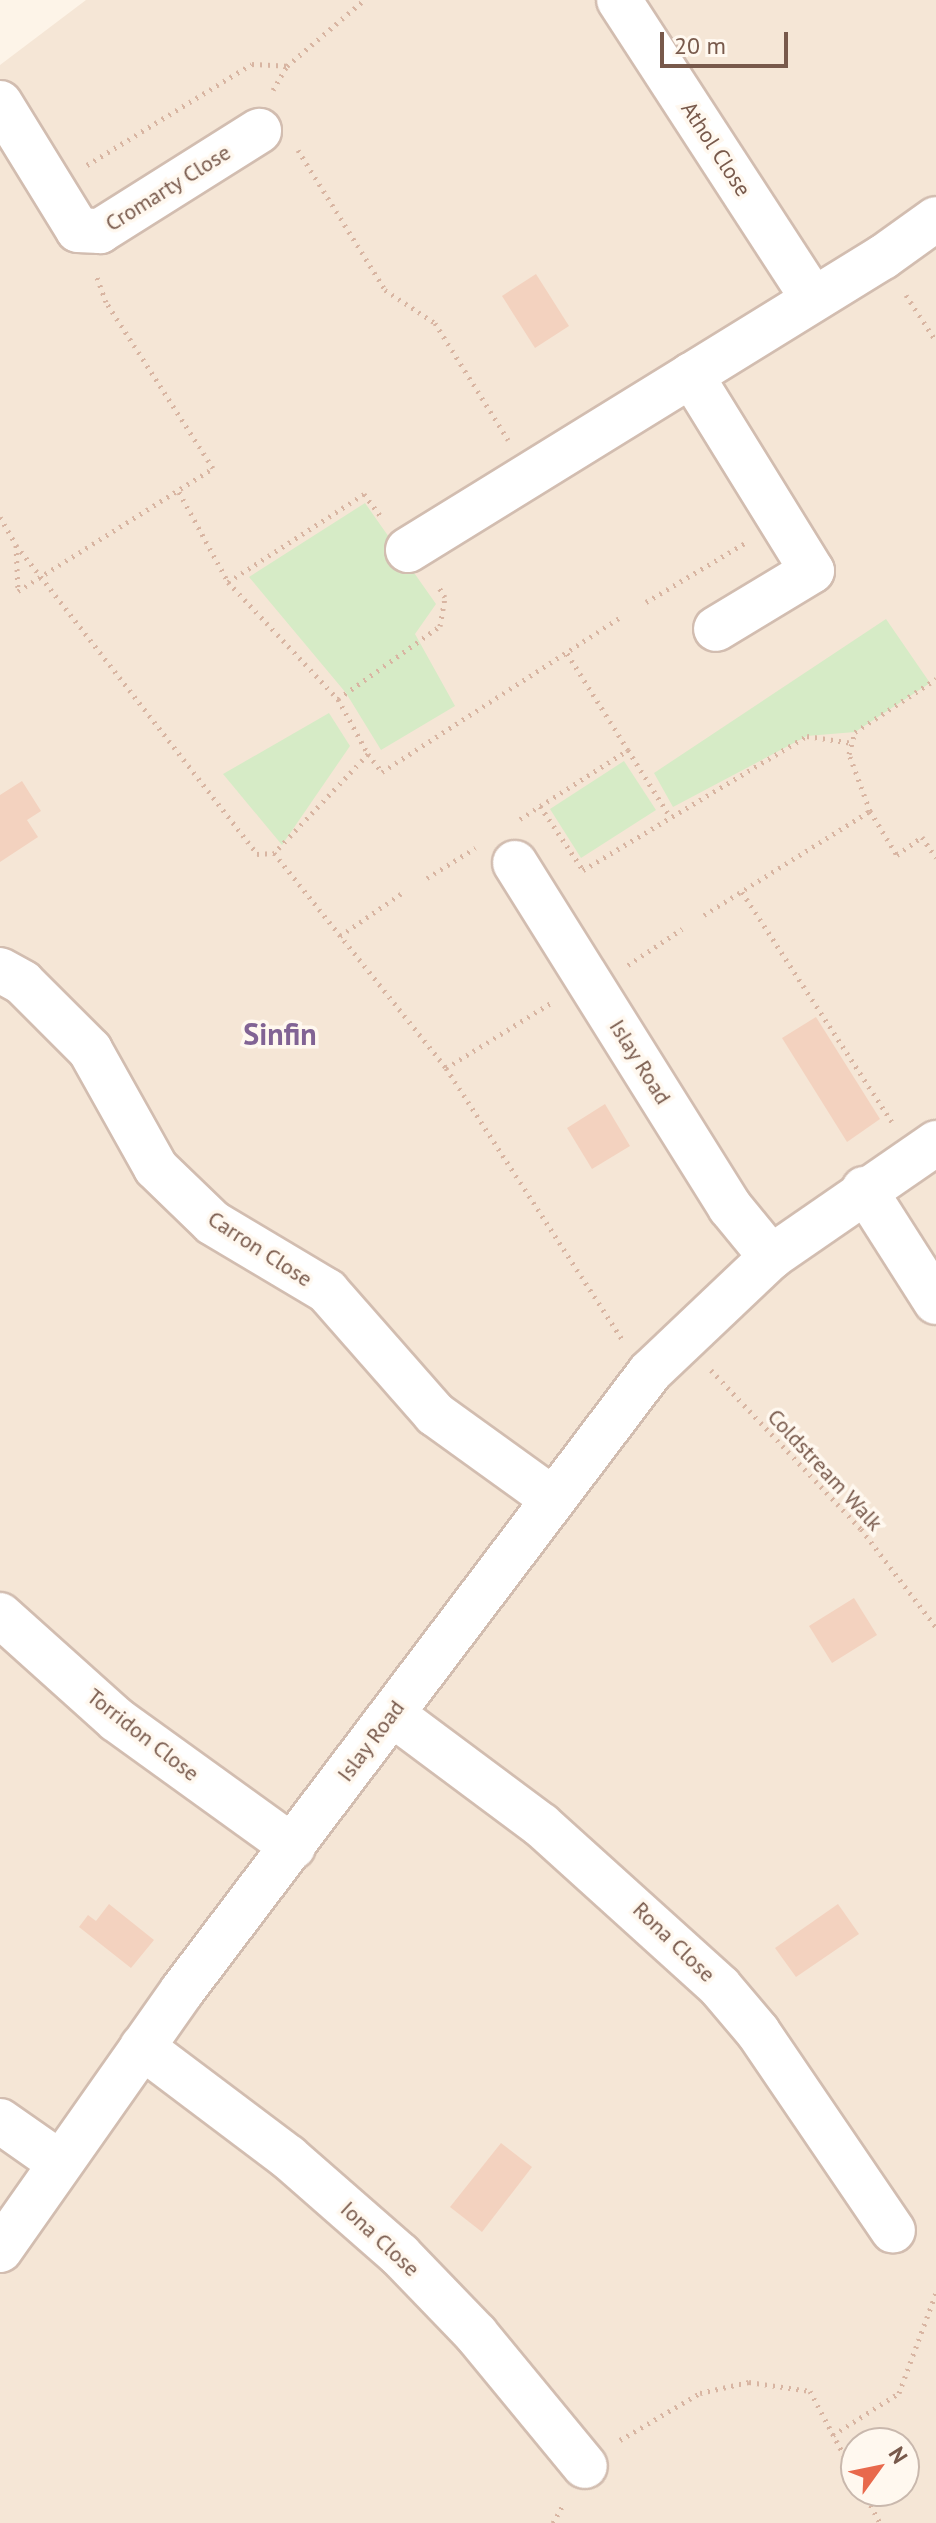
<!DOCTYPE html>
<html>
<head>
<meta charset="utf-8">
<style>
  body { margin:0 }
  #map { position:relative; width:936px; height:2523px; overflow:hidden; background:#fdf4e8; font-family:"PT Sans",sans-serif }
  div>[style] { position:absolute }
  .residential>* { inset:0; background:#f5e6d6 }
  .green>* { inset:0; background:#d6ebc6 }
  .building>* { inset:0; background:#f3d2bf }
  .path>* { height:5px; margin-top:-2.5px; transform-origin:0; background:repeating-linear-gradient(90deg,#d8b5a2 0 2px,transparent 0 8px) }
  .roads { filter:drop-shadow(2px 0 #d2bdb0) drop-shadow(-2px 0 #d2bdb0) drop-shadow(0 2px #d2bdb0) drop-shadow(0 -2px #d2bdb0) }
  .street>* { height:44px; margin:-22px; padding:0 22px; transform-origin:22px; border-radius:22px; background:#fff }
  span { translate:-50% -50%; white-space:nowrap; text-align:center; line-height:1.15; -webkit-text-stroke:7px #fff8ef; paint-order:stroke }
  .street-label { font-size:22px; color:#78594b }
  .district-label { font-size:30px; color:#816394; font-weight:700 }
  .north { position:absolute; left:840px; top:2427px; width:80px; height:80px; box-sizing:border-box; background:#fff8ef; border:2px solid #c9b8ad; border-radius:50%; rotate:57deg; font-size:22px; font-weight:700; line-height:32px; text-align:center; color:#78594b }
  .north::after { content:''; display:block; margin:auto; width:28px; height:36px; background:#e8694c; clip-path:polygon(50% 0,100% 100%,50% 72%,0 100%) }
  .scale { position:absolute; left:660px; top:32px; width:128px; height:36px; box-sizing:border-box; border:4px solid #78594b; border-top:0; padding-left:10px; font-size:24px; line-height:28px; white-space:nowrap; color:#78594b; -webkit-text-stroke:6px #fff8ef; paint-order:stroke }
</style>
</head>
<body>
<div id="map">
  <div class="residential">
    <i style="clip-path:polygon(evenodd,86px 0,936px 0,936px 2523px,0 2523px,0 65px,86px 0,856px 2443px,904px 2443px,904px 2491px,856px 2491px,856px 2443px)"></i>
  </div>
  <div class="green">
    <i style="clip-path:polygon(365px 503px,436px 604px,415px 634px,455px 706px,381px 750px,346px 693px,249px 577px)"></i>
    <i style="clip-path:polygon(886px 619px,930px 683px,855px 732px,807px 736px,673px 807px,654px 773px)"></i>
    <i style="clip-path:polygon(329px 713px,350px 746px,282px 845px,223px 774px)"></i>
    <i style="clip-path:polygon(624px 761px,656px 810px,581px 858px,550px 809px)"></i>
  </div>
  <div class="building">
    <i style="clip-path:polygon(536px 274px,569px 326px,535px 348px,502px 296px)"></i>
    <i style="clip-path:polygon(22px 781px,41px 811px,27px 820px,38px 837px,0 862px,0 795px)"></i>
    <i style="clip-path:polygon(816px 1017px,880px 1119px,847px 1142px,782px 1038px)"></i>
    <i style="clip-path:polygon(605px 1104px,630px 1146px,592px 1169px,567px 1128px)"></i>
    <i style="clip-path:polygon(854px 1598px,877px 1635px,832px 1663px,809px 1626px)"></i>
    <i style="clip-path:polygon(109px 1904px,154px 1940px,131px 1968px,79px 1927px,88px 1915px,96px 1921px)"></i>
    <i style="clip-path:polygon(838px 1904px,859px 1934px,796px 1977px,775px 1948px)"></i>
    <i style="clip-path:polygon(501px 2143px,532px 2167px,482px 2232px,450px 2207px)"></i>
  </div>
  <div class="path">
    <i style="left:273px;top:90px;width:28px;rotate:-60deg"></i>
    <i style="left:298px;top:150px;width:165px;rotate:58.1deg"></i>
    <i style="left:385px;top:290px;width:60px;rotate:33.4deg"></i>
    <i style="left:435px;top:323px;width:138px;rotate:58deg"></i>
    <i style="left:87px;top:165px;width:193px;rotate:-31.5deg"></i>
    <i style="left:252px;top:64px;width:35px;rotate:3deg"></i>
    <i style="left:287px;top:66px;width:101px;rotate:-40.6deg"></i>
    <i style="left:906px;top:295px;width:55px;rotate:56.9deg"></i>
    <i style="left:179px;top:492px;width:102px;rotate:61.4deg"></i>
    <i style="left:228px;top:582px;width:161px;rotate:46.8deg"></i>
    <i style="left:338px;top:699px;width:63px;rotate:61.4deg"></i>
    <i style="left:368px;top:754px;width:137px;rotate:133.5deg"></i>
    <i style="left:274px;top:853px;width:275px;rotate:51.3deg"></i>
    <i style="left:446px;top:1068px;width:325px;rotate:57deg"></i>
    <i style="left:0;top:517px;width:32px;rotate:60deg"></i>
    <i style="left:16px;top:545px;width:392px;rotate:52deg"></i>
    <i style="left:257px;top:854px;width:17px;rotate:-3deg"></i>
    <i style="left:16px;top:545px;width:46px;rotate:87.5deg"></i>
    <i style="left:18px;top:591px;width:231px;rotate:-32.2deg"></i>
    <i style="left:213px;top:468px;width:197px;rotate:-122.8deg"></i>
    <i style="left:106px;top:302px;width:29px;rotate:-110deg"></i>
    <i style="left:228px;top:582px;width:162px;rotate:-32.9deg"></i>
    <i style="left:364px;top:494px;width:30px;rotate:53deg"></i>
    <i style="left:646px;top:602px;width:115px;rotate:-30.8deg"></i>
    <i style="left:338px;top:699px;width:125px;rotate:-35.6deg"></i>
    <i style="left:440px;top:626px;width:29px;rotate:-80deg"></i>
    <i style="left:445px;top:597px;width:15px;rotate:-122deg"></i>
    <i style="left:628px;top:750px;width:77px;rotate:57.8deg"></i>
    <i style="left:368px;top:754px;width:23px;rotate:52deg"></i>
    <i style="left:382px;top:772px;width:286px;rotate:-33deg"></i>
    <i style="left:540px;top:806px;width:77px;rotate:56.1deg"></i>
    <i style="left:583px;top:870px;width:261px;rotate:-30.9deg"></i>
    <i style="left:807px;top:736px;width:46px;rotate:8.8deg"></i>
    <i style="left:870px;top:811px;width:52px;rotate:58.5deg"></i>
    <i style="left:897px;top:855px;width:31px;rotate:-36deg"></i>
    <i style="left:922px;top:837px;width:25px;rotate:56deg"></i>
    <i style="left:520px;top:819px;width:128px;rotate:-32.6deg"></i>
    <i style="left:628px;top:750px;width:115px;rotate:-122.2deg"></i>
    <i style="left:427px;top:878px;width:57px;rotate:-32deg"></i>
    <i style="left:742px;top:892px;width:275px;rotate:56.9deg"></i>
    <i style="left:704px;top:915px;width:196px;rotate:-32.1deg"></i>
    <i style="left:870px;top:811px;width:61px;rotate:-110.2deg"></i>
    <i style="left:849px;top:754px;width:23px;rotate:-75deg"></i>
    <i style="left:855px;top:732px;width:97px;rotate:-33.2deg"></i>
    <i style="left:340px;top:936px;width:79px;rotate:-34.7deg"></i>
    <i style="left:628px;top:965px;width:65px;rotate:-33.7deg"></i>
    <i style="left:446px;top:1068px;width:123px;rotate:-31.8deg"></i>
    <i style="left:711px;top:1370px;width:219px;rotate:46.7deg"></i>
    <i style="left:861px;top:1529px;width:123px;rotate:52.6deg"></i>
    <i style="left:833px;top:2435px;width:78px;rotate:-32.5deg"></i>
    <i style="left:899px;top:2393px;width:107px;rotate:-69.7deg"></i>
    <i style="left:620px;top:2440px;width:93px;rotate:-30.4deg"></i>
    <i style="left:700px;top:2393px;width:50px;rotate:-12.7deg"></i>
    <i style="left:749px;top:2382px;width:62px;rotate:8.4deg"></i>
    <i style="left:810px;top:2391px;width:98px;rotate:62.1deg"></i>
    <i style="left:863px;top:2491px;width:36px;rotate:62deg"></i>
    <i style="left:553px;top:2523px;width:23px;rotate:-61deg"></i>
  </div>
  <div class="roads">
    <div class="street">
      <i style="left:619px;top:0;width:356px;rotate:57deg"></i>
      <i style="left:0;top:103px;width:149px;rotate:58.4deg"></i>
      <i style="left:78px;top:230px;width:22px;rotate:3deg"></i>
      <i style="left:100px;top:231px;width:188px;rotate:-32.2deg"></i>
      <i style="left:691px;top:375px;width:230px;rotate:58.3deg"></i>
      <i style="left:812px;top:571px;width:112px;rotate:148.9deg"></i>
      <i style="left:408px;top:550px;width:558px;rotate:-31.67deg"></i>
      <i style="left:883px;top:257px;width:65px;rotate:-35.6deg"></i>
      <i style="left:515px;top:863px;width:406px;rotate:58deg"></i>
      <i style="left:730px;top:1207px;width:65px;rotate:50.6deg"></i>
      <i style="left:0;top:970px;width:26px;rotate:29deg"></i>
      <i style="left:23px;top:983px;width:95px;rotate:45deg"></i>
      <i style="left:90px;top:1050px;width:135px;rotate:60.8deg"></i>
      <i style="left:156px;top:1168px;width:79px;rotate:44deg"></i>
      <i style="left:213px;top:1223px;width:133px;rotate:30.8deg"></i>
      <i style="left:327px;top:1291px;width:164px;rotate:48.7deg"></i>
      <i style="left:435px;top:1414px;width:145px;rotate:35.8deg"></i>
      <i style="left:864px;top:1189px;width:134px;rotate:57.5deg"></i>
      <i style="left:0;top:1615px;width:157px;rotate:41.9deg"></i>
      <i style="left:117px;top:1720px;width:217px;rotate:35.8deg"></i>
      <i style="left:392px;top:1714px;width:186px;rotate:36.7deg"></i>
      <i style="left:541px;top:1825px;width:241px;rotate:42.1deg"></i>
      <i style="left:720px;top:1987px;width:59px;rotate:49.8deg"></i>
      <i style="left:758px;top:2032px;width:240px;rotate:55.8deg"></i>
      <i style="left:142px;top:2047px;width:183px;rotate:37deg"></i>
      <i style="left:288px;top:2157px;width:149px;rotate:41.2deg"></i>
      <i style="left:400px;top:2255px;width:110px;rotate:46.1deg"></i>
      <i style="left:476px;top:2334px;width:171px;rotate:50.5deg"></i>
      <i style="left:0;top:2121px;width:73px;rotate:35deg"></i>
      <i style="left:0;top:2250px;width:317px;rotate:-54.9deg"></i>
      <i style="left:182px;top:1991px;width:776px;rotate:-52.91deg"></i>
      <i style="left:650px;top:1372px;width:167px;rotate:-43.5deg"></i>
      <i style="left:771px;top:1257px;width:201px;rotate:-34.6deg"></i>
    </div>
  </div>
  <div class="street-label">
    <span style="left:716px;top:149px;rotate:57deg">Athol Close</span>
    <span style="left:168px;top:188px;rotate:-32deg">Cromarty Close</span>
    <span style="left:640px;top:1062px;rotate:58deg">Islay Road</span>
    <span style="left:260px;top:1249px;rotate:33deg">Carron Close</span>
    <span style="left:825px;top:1470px;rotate:47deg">Coldstream Walk</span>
    <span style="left:143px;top:1735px;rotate:38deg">Torridon Close</span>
    <span style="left:371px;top:1741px;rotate:-53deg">Islay Road</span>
    <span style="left:674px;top:1942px;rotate:44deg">Rona Close</span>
    <span style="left:380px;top:2239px;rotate:43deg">Iona Close</span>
  </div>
  <div class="district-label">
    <span style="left:280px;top:1034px">Sinfin</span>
  </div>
  <div class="north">N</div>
  <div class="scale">20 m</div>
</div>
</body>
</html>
